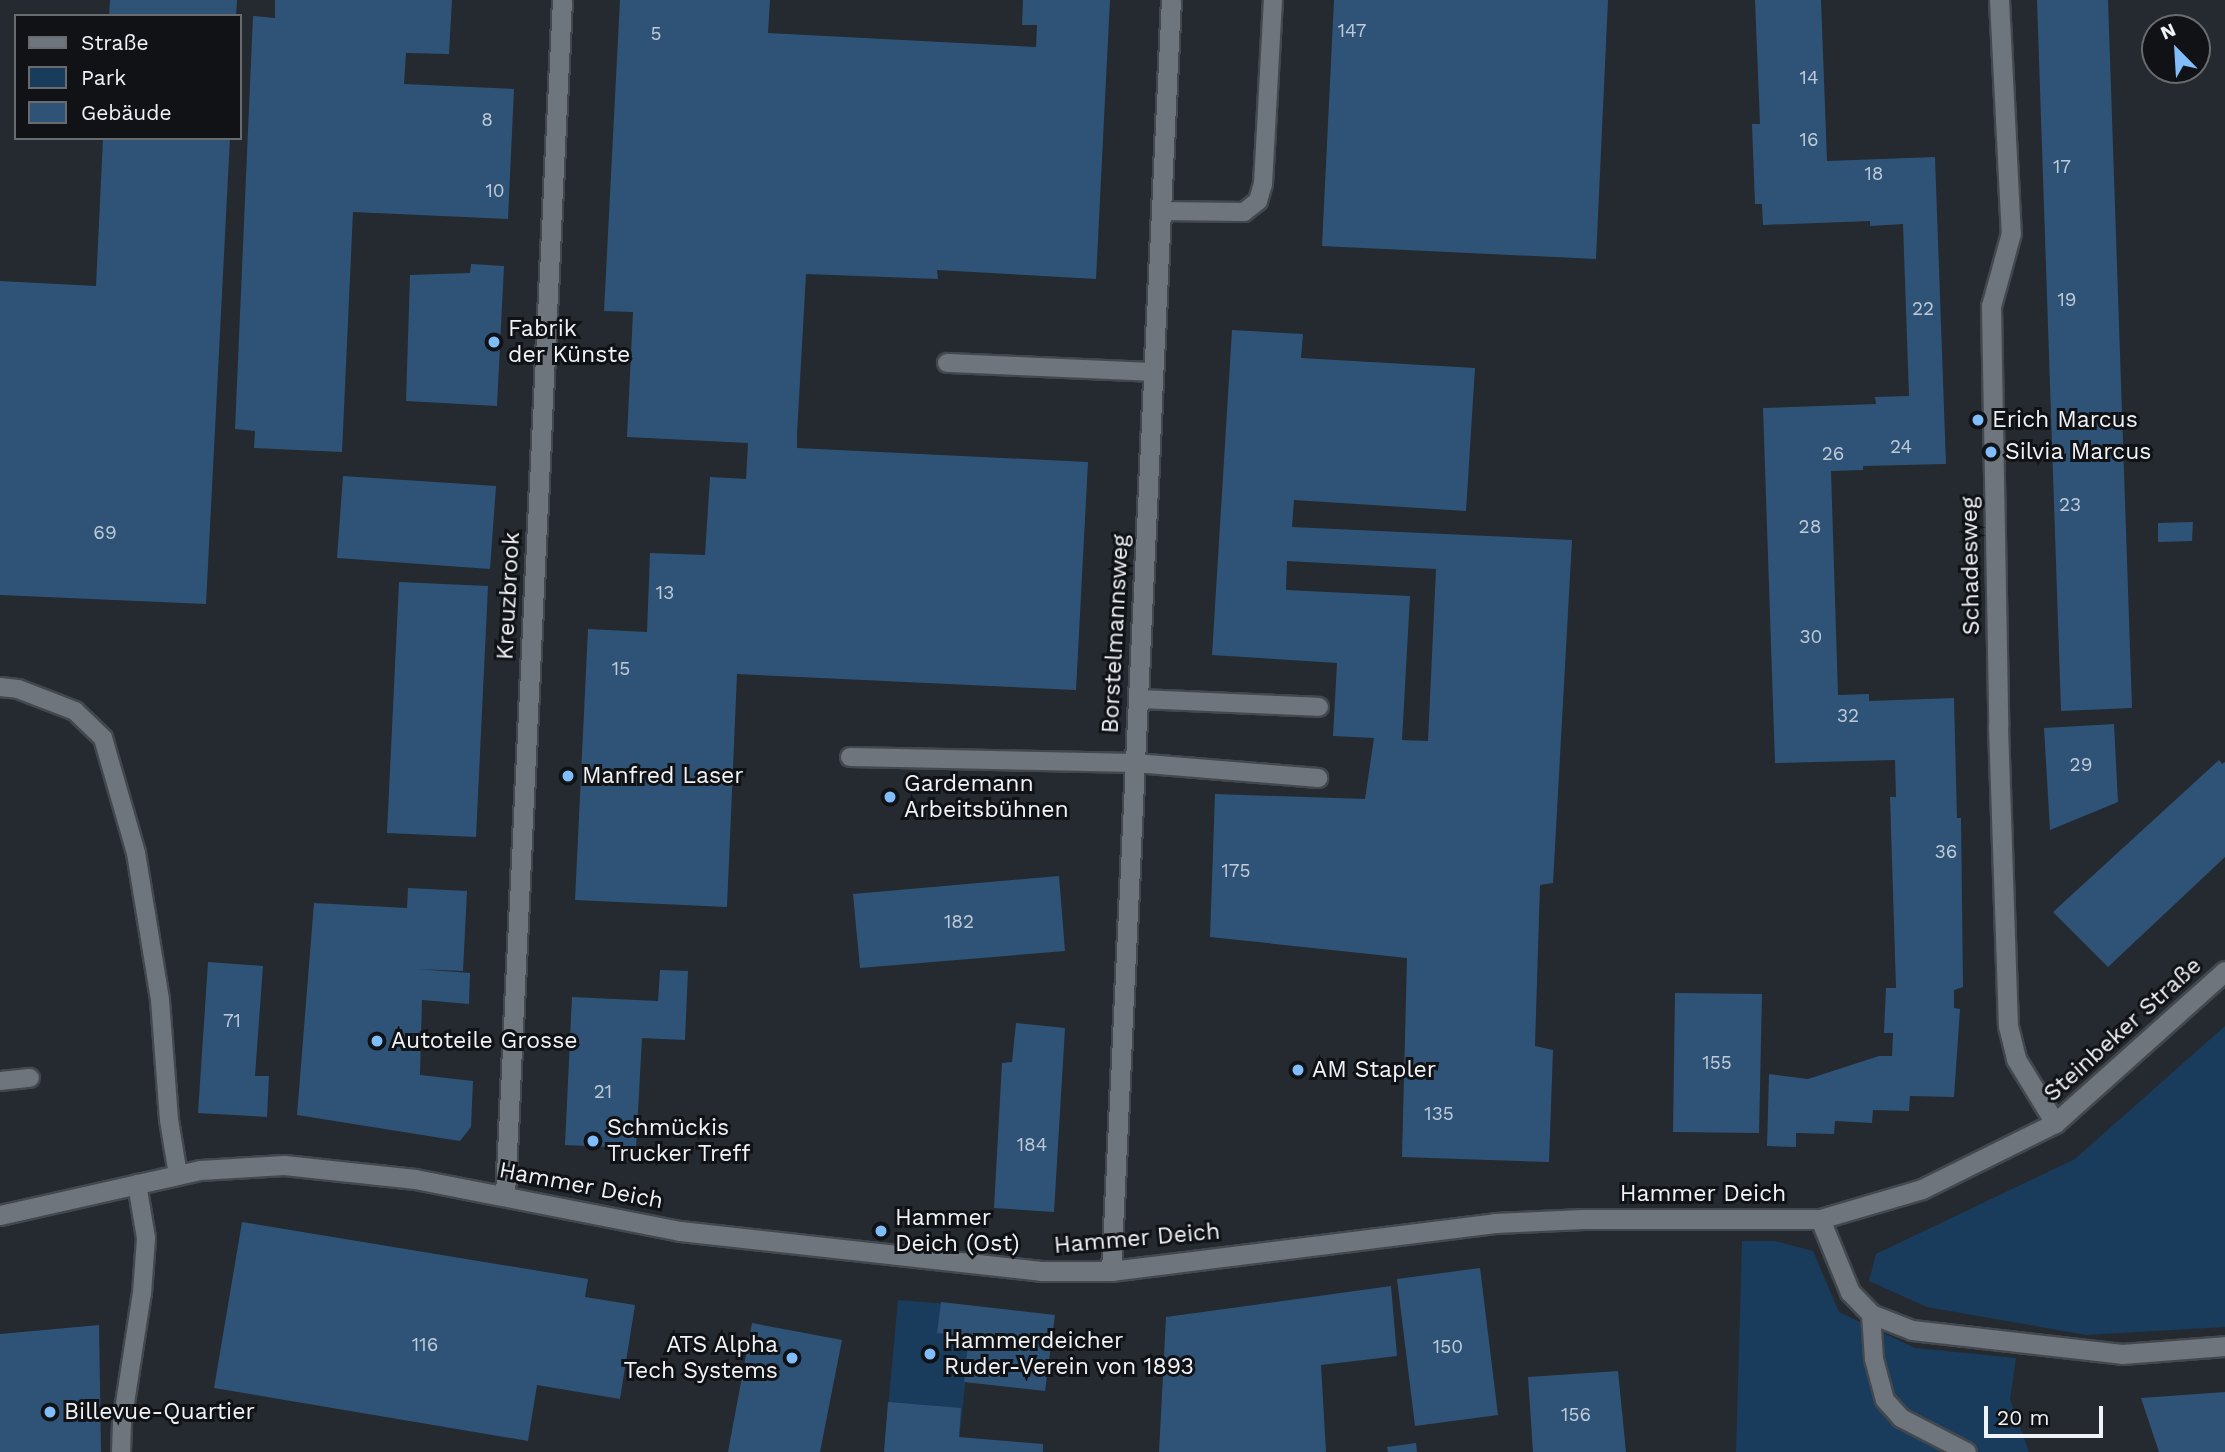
<!DOCTYPE html>
<html>
<head>
<meta charset="utf-8">
<style>
  body { margin:0 }
  #map { position:relative; width:2225px; height:1452px; overflow:hidden; background:#242a30; font-family:"Work Sans",sans-serif }
  div>[style] { position:absolute }
  .green>* { inset:0; background:#193c5d }
  .building>* { inset:0; background:#2e5377 }
  .roads { filter:drop-shadow(2px 0 #43484e) drop-shadow(-2px 0 #43484e) drop-shadow(0 2px #43484e) drop-shadow(0 -2px #43484e) }
  .service>* { height:18px; margin:-9px; padding:0 9px; transform-origin:9px; border-radius:9px; background:#6e757d }
  .minor>* { height:19px; margin:-9.5px; padding:0 9.5px; transform-origin:9.5px; border-radius:9.5px; background:#6e757d }
  .dots>* { width:19px; height:19px; translate:-50% -50%; box-sizing:border-box; border:4px solid #101215; border-radius:50% }
  span { translate:-50% -50%; white-space:nowrap; text-align:center; line-height:1.15; -webkit-text-stroke:6px #101215; paint-order:stroke }
  .number-label { font-size:19px; color:#bfcad7 }
  .number-label span { -webkit-text-stroke-width:0 }
  .poi-label { font-size:23px; color:#eff2f7 }
  .left { translate:0 -50%; text-align:left }
  .right { translate:-100% -50%; text-align:right }
  .street-label { font-size:23px; color:#eff2f7 }
  .legend { position:absolute; left:14px; top:14px; width:228px; height:126px; box-sizing:border-box; background:#101215; border:2px solid #696c6f; margin:0; padding:9px 12px; list-style:none; font-size:21px; color:#eff2f7 }
  .legend li { display:flex; align-items:center; gap:14px; height:35px }
  .legend b { width:35px; border:2px solid #696c6f }
  .north { position:absolute; left:2141px; top:14px; width:70px; height:70px; box-sizing:border-box; background:#101215; border:2px solid #696c6f; border-radius:50%; rotate:336deg; font-size:19px; font-weight:700; line-height:28px; text-align:center; color:#eff2f7 }
  .north::after { content:''; display:block; margin:auto; width:24px; height:32px; background:#80bdfa; clip-path:polygon(50% 0,100% 100%,50% 72%,0 100%) }
  .scale { position:absolute; left:1984px; top:1406px; width:119px; height:32px; box-sizing:border-box; border:4px solid #eff2f7; border-top:0; padding-left:9px; font-size:21px; line-height:24px; white-space:nowrap; color:#eff2f7; -webkit-text-stroke:5px #101215; paint-order:stroke }
</style>
</head>
<body>
<div id="map">
  <div class="green">
    <i style="clip-path:polygon(2225px 1026px,2225px 1327px,2086px 1335px,1927px 1307px,1869px 1281px,1876px 1254px,2075px 1159px)"></i>
    <i style="clip-path:polygon(1742px 1241px,1775px 1241px,1813px 1251px,1839px 1312px,1915px 1348px,2016px 1358px,2010px 1399px,2029px 1452px,1736px 1452px)"></i>
    <i style="clip-path:polygon(898px 1300px,973px 1306px,958px 1452px,884px 1452px)"></i>
  </div>
  <div class="building">
    <i style="clip-path:polygon(110px 0,237px 0,236px 16px,109px 16px)"></i>
    <i style="clip-path:polygon(275px 0,452px 0,449px 54px,406px 53px,404px 84px,514px 89px,508px 219px,353px 212px,342px 452px,254px 448px,255px 431px,235px 429px,253px 16px,275px 18px)"></i>
    <i style="clip-path:polygon(620px 0,770px 0,768px 33px,1036px 47px,1037px 25px,1022px 25px,1023px 0,1110px 0,1096px 279px,937px 270px,938px 279px,806px 274px,797px 434px,797px 448px,1088px 462px,1076px 690px,737px 674px,727px 907px,575px 900px,588px 629px,647px 632px,650px 553px,705px 555px,710px 477px,746px 479px,748px 443px,627px 437px,633px 312px,604px 311px)"></i>
    <i style="clip-path:polygon(1334px 0,1608px 0,1596px 259px,1322px 246px)"></i>
    <i style="clip-path:polygon(1755px 0,1821px 0,1827px 161px,1935px 157px,1946px 464px,1863px 466px,1863px 470px,1831px 471px,1838px 695px,1869px 694px,1869px 701px,1954px 698px,1957px 818px,1961px 818px,1963px 987px,1954px 990px,1954px 1008px,1960px 1009px,1954px 1097px,1910px 1096px,1909px 1111px,1873px 1110px,1872px 1123px,1835px 1121px,1834px 1134px,1796px 1133px,1796px 1147px,1767px 1146px,1769px 1074px,1808px 1079px,1879px 1056px,1892px 1056px,1893px 1033px,1884px 1033px,1886px 988px,1896px 988px,1890px 797px,1896px 797px,1895px 760px,1775px 763px,1763px 408px,1876px 404px,1875px 397px,1909px 396px,1903px 224px,1870px 226px,1870px 221px,1763px 225px,1762px 204px,1755px 204px,1752px 124px,1760px 124px)"></i>
    <i style="clip-path:polygon(2037px 0,2108px 0,2132px 708px,2061px 711px)"></i>
    <i style="clip-path:polygon(103px 138px,230px 138px,206px 604px,0 595px,0 281px,96px 286px)"></i>
    <i style="clip-path:polygon(471px 264px,504px 266px,497px 406px,406px 401px,410px 275px,470px 273px)"></i>
    <i style="clip-path:polygon(evenodd,1232px 330px,1303px 334px,1301px 358px,1475px 368px,1466px 511px,1294px 500px,1292px 527px,1572px 540px,1553px 883px,1540px 885px,1535px 1046px,1553px 1050px,1549px 1162px,1402px 1157px,1407px 958px,1210px 937px,1215px 794px,1365px 799px,1374px 738px,1333px 736px,1337px 663px,1212px 655px,1232px 330px,1287px 561px,1436px 569px,1428px 741px,1402px 740px,1410px 596px,1286px 590px,1287px 561px)"></i>
    <i style="clip-path:polygon(343px 476px,496px 486px,490px 569px,337px 558px)"></i>
    <i style="clip-path:polygon(2193px 522px,2192px 541px,2158px 542px,2158px 523px)"></i>
    <i style="clip-path:polygon(399px 582px,488px 586px,476px 837px,387px 833px)"></i>
    <i style="clip-path:polygon(2114px 724px,2118px 802px,2050px 830px,2044px 728px)"></i>
    <i style="clip-path:polygon(2219px 760px,2222px 764px,2225px 762px,2225px 857px,2108px 967px,2053px 912px)"></i>
    <i style="clip-path:polygon(1059px 876px,1065px 951px,860px 968px,853px 894px)"></i>
    <i style="clip-path:polygon(408px 888px,467px 891px,463px 971px,418px 969px,470px 973px,469px 1004px,422px 1000px,420px 1075px,473px 1081px,471px 1127px,460px 1141px,297px 1115px,314px 903px,407px 908px)"></i>
    <i style="clip-path:polygon(208px 962px,263px 966px,255px 1076px,269px 1076px,267px 1117px,198px 1113px)"></i>
    <i style="clip-path:polygon(660px 970px,688px 971px,685px 1040px,642px 1038px,636px 1148px,565px 1145px,572px 997px,658px 1001px)"></i>
    <i style="clip-path:polygon(1675px 993px,1762px 994px,1759px 1133px,1673px 1132px)"></i>
    <i style="clip-path:polygon(1016px 1023px,1065px 1028px,1054px 1212px,994px 1208px,1002px 1063px,1012px 1062px)"></i>
    <i style="clip-path:polygon(242px 1222px,588px 1279px,585px 1297px,635px 1305px,620px 1399px,537px 1385px,528px 1441px,214px 1388px)"></i>
    <i style="clip-path:polygon(1480px 1268px,1498px 1415px,1415px 1426px,1397px 1279px)"></i>
    <i style="clip-path:polygon(1391px 1286px,1397px 1356px,1321px 1365px,1326px 1452px,1159px 1452px,1166px 1317px)"></i>
    <i style="clip-path:polygon(941px 1302px,1055px 1315px,1045px 1391px,964px 1382px,969px 1336px,937px 1333px)"></i>
    <i style="clip-path:polygon(752px 1323px,842px 1340px,820px 1452px,728px 1452px)"></i>
    <i style="clip-path:polygon(99px 1325px,101px 1452px,0 1452px,0 1334px)"></i>
    <i style="clip-path:polygon(1618px 1371px,1626px 1452px,1533px 1452px,1528px 1377px)"></i>
    <i style="clip-path:polygon(2225px 1392px,2225px 1452px,2159px 1452px,2141px 1398px)"></i>
    <i style="clip-path:polygon(888px 1402px,961px 1408px,959px 1437px,1043px 1444px,1043px 1452px,884px 1452px)"></i>
    <i style="clip-path:polygon(1416px 1443px,1417px 1452px,1388px 1452px,1387px 1447px)"></i>
  </div>
  <div class="roads">
    <div class="service">
      <i style="left:1161px;top:211px;width:83px;rotate:0.7deg"></i>
      <i style="left:1244px;top:212px;width:18px;rotate:-38deg"></i>
      <i style="left:1258px;top:201px;width:18px;rotate:-74deg"></i>
      <i style="left:1263px;top:184px;width:184px;rotate:-86.9deg"></i>
      <i style="left:947px;top:363px;width:206px;rotate:2.5deg"></i>
      <i style="left:0;top:687px;width:18px;rotate:6deg"></i>
      <i style="left:18px;top:689px;width:61px;rotate:21.1deg"></i>
      <i style="left:75px;top:711px;width:39px;rotate:44deg"></i>
      <i style="left:103px;top:738px;width:120px;rotate:74deg"></i>
      <i style="left:136px;top:853px;width:149px;rotate:80.7deg"></i>
      <i style="left:160px;top:1000px;width:120px;rotate:85.7deg"></i>
      <i style="left:169px;top:1120px;width:56px;rotate:80.7deg"></i>
      <i style="left:1138px;top:699px;width:181px;rotate:2.5deg"></i>
      <i style="left:850px;top:757px;width:285px;rotate:1.2deg"></i>
      <i style="left:1135px;top:763px;width:184px;rotate:4.7deg"></i>
      <i style="left:0;top:1081px;width:30px;rotate:-6deg"></i>
      <i style="left:1871px;top:1314px;width:45px;rotate:86.2deg"></i>
      <i style="left:1874px;top:1359px;width:42px;rotate:75deg"></i>
      <i style="left:1885px;top:1400px;width:24px;rotate:48deg"></i>
      <i style="left:1901px;top:1418px;width:74px;rotate:27.3deg"></i>
      <i style="left:121px;top:1452px;width:29px;rotate:-88deg"></i>
      <i style="left:122px;top:1423px;width:132px;rotate:-81.3deg"></i>
      <i style="left:142px;top:1293px;width:55px;rotate:-85.8deg"></i>
      <i style="left:146px;top:1238px;width:55px;rotate:-99.5deg"></i>
    </div>
    <div class="minor">
      <i style="left:1999px;top:0;width:233px;rotate:87.1deg"></i>
      <i style="left:2011px;top:233px;width:76px;rotate:105.3deg"></i>
      <i style="left:1991px;top:306px;width:420px;rotate:89deg"></i>
      <i style="left:1998px;top:726px;width:300px;rotate:88.1deg"></i>
      <i style="left:2008px;top:1026px;width:34px;rotate:76deg"></i>
      <i style="left:2016px;top:1059px;width:75px;rotate:58.6deg"></i>
      <i style="left:505px;top:1195px;width:1196px;rotate:-87.27deg"></i>
      <i style="left:0;top:1215px;width:205px;rotate:-12.7deg"></i>
      <i style="left:200px;top:1170px;width:84px;rotate:-3.4deg"></i>
      <i style="left:284px;top:1165px;width:132px;rotate:6.1deg"></i>
      <i style="left:415px;top:1179px;width:270px;rotate:11.1deg"></i>
      <i style="left:680px;top:1231px;width:363px;rotate:6.3deg"></i>
      <i style="left:1041px;top:1271px;width:70px"></i>
      <i style="left:1111px;top:1271px;width:387px;rotate:-7.1deg"></i>
      <i style="left:1495px;top:1223px;width:88px;rotate:-2.6deg"></i>
      <i style="left:1583px;top:1219px;width:237px"></i>
      <i style="left:1820px;top:1219px;width:106px;rotate:-16.4deg"></i>
      <i style="left:1922px;top:1189px;width:148px;rotate:-26.4deg"></i>
      <i style="left:2055px;top:1123px;width:228px;rotate:-41.8deg"></i>
      <i style="left:1820px;top:1219px;width:79px;rotate:67.7deg"></i>
      <i style="left:1850px;top:1292px;width:30px;rotate:46deg"></i>
      <i style="left:1871px;top:1314px;width:44px;rotate:21.3deg"></i>
      <i style="left:1912px;top:1330px;width:211px;rotate:6.5deg"></i>
      <i style="left:2122px;top:1354px;width:103px;rotate:-4.4deg"></i>
      <i style="left:1111px;top:1271px;width:1272px;rotate:-87.3deg"></i>
    </div>
  </div>
  <div class="dots">
    <i style="left:494px;top:342px;background:#80bdfa"></i>
    <i style="left:1978px;top:420px;background:#80bdfa"></i>
    <i style="left:1991px;top:452px;background:#80bdfa"></i>
    <i style="left:568px;top:776px;background:#80bdfa"></i>
    <i style="left:890px;top:797px;background:#80bdfa"></i>
    <i style="left:377px;top:1041px;background:#80bdfa"></i>
    <i style="left:1298px;top:1070px;background:#80bdfa"></i>
    <i style="left:593px;top:1141px;background:#80bdfa"></i>
    <i style="left:881px;top:1231px;background:#80bdfa"></i>
    <i style="left:930px;top:1354px;background:#80bdfa"></i>
    <i style="left:792px;top:1358px;background:#80bdfa"></i>
    <i style="left:50px;top:1412px;background:#80bdfa"></i>
  </div>
  <div class="number-label">
    <span style="left:1352px;top:31px">147</span>
    <span style="left:656px;top:34px">5</span>
    <span style="left:1809px;top:78px">14</span>
    <span style="left:487px;top:120px">8</span>
    <span style="left:1809px;top:140px">16</span>
    <span style="left:2062px;top:167px">17</span>
    <span style="left:1874px;top:174px">18</span>
    <span style="left:495px;top:191px">10</span>
    <span style="left:2067px;top:300px">19</span>
    <span style="left:1923px;top:309px">22</span>
    <span style="left:1901px;top:447px">24</span>
    <span style="left:1833px;top:454px">26</span>
    <span style="left:2070px;top:505px">23</span>
    <span style="left:1810px;top:527px">28</span>
    <span style="left:105px;top:533px">69</span>
    <span style="left:665px;top:593px">13</span>
    <span style="left:1811px;top:637px">30</span>
    <span style="left:621px;top:669px">15</span>
    <span style="left:1848px;top:716px">32</span>
    <span style="left:2081px;top:765px">29</span>
    <span style="left:1946px;top:852px">36</span>
    <span style="left:1236px;top:871px">175</span>
    <span style="left:959px;top:922px">182</span>
    <span style="left:232px;top:1021px">71</span>
    <span style="left:1717px;top:1063px">155</span>
    <span style="left:603px;top:1092px">21</span>
    <span style="left:1439px;top:1114px">135</span>
    <span style="left:1032px;top:1145px">184</span>
    <span style="left:425px;top:1345px">116</span>
    <span style="left:1448px;top:1347px">150</span>
    <span style="left:1576px;top:1415px">156</span>
  </div>
  <div class="poi-label">
    <span class="left" style="left:508px;top:342px">Fabrik<br>der Künste</span>
    <span class="left" style="left:1992px;top:420px">Erich Marcus</span>
    <span class="left" style="left:2005px;top:452px">Silvia Marcus</span>
    <span class="left" style="left:582px;top:776px">Manfred Laser</span>
    <span class="left" style="left:904px;top:797px">Gardemann<br>Arbeitsbühnen</span>
    <span class="left" style="left:391px;top:1041px">Autoteile Grosse</span>
    <span class="left" style="left:1312px;top:1070px">AM Stapler</span>
    <span class="left" style="left:607px;top:1141px">Schmückis<br>Trucker Treff</span>
    <span class="left" style="left:895px;top:1231px">Hammer<br>Deich (Ost)</span>
    <span class="left" style="left:944px;top:1354px">Hammerdeicher<br>Ruder-Verein von 1893</span>
    <span class="right" style="left:778px;top:1358px">ATS Alpha<br>Tech Systems</span>
    <span class="left" style="left:64px;top:1412px">Billevue-Quartier</span>
  </div>
  <div class="street-label">
    <span style="left:1971px;top:566px;rotate:-91deg">Schadesweg</span>
    <span style="left:509px;top:596px;rotate:-87deg">Kreuzbrook</span>
    <span style="left:1116px;top:634px;rotate:-87deg">Borstelmannsweg</span>
    <span style="left:2123px;top:1030px;rotate:-42deg">Steinbeker Straße</span>
    <span style="left:581px;top:1186px;rotate:11deg">Hammer Deich</span>
    <span style="left:1703px;top:1194px">Hammer Deich</span>
    <span style="left:1137px;top:1239px;rotate:-5deg">Hammer Deich</span>
  </div>
  <ul class="legend">
  <li><b style="height:9px;background:#6e757d"></b>Straße</li>
  <li><b style="height:19px;background:#193c5d"></b>Park</li>
  <li><b style="height:19px;background:#2e5377"></b>Gebäude</li>
  </ul>
  <div class="north">N</div>
  <div class="scale">20 m</div>
</div>
</body>
</html>
